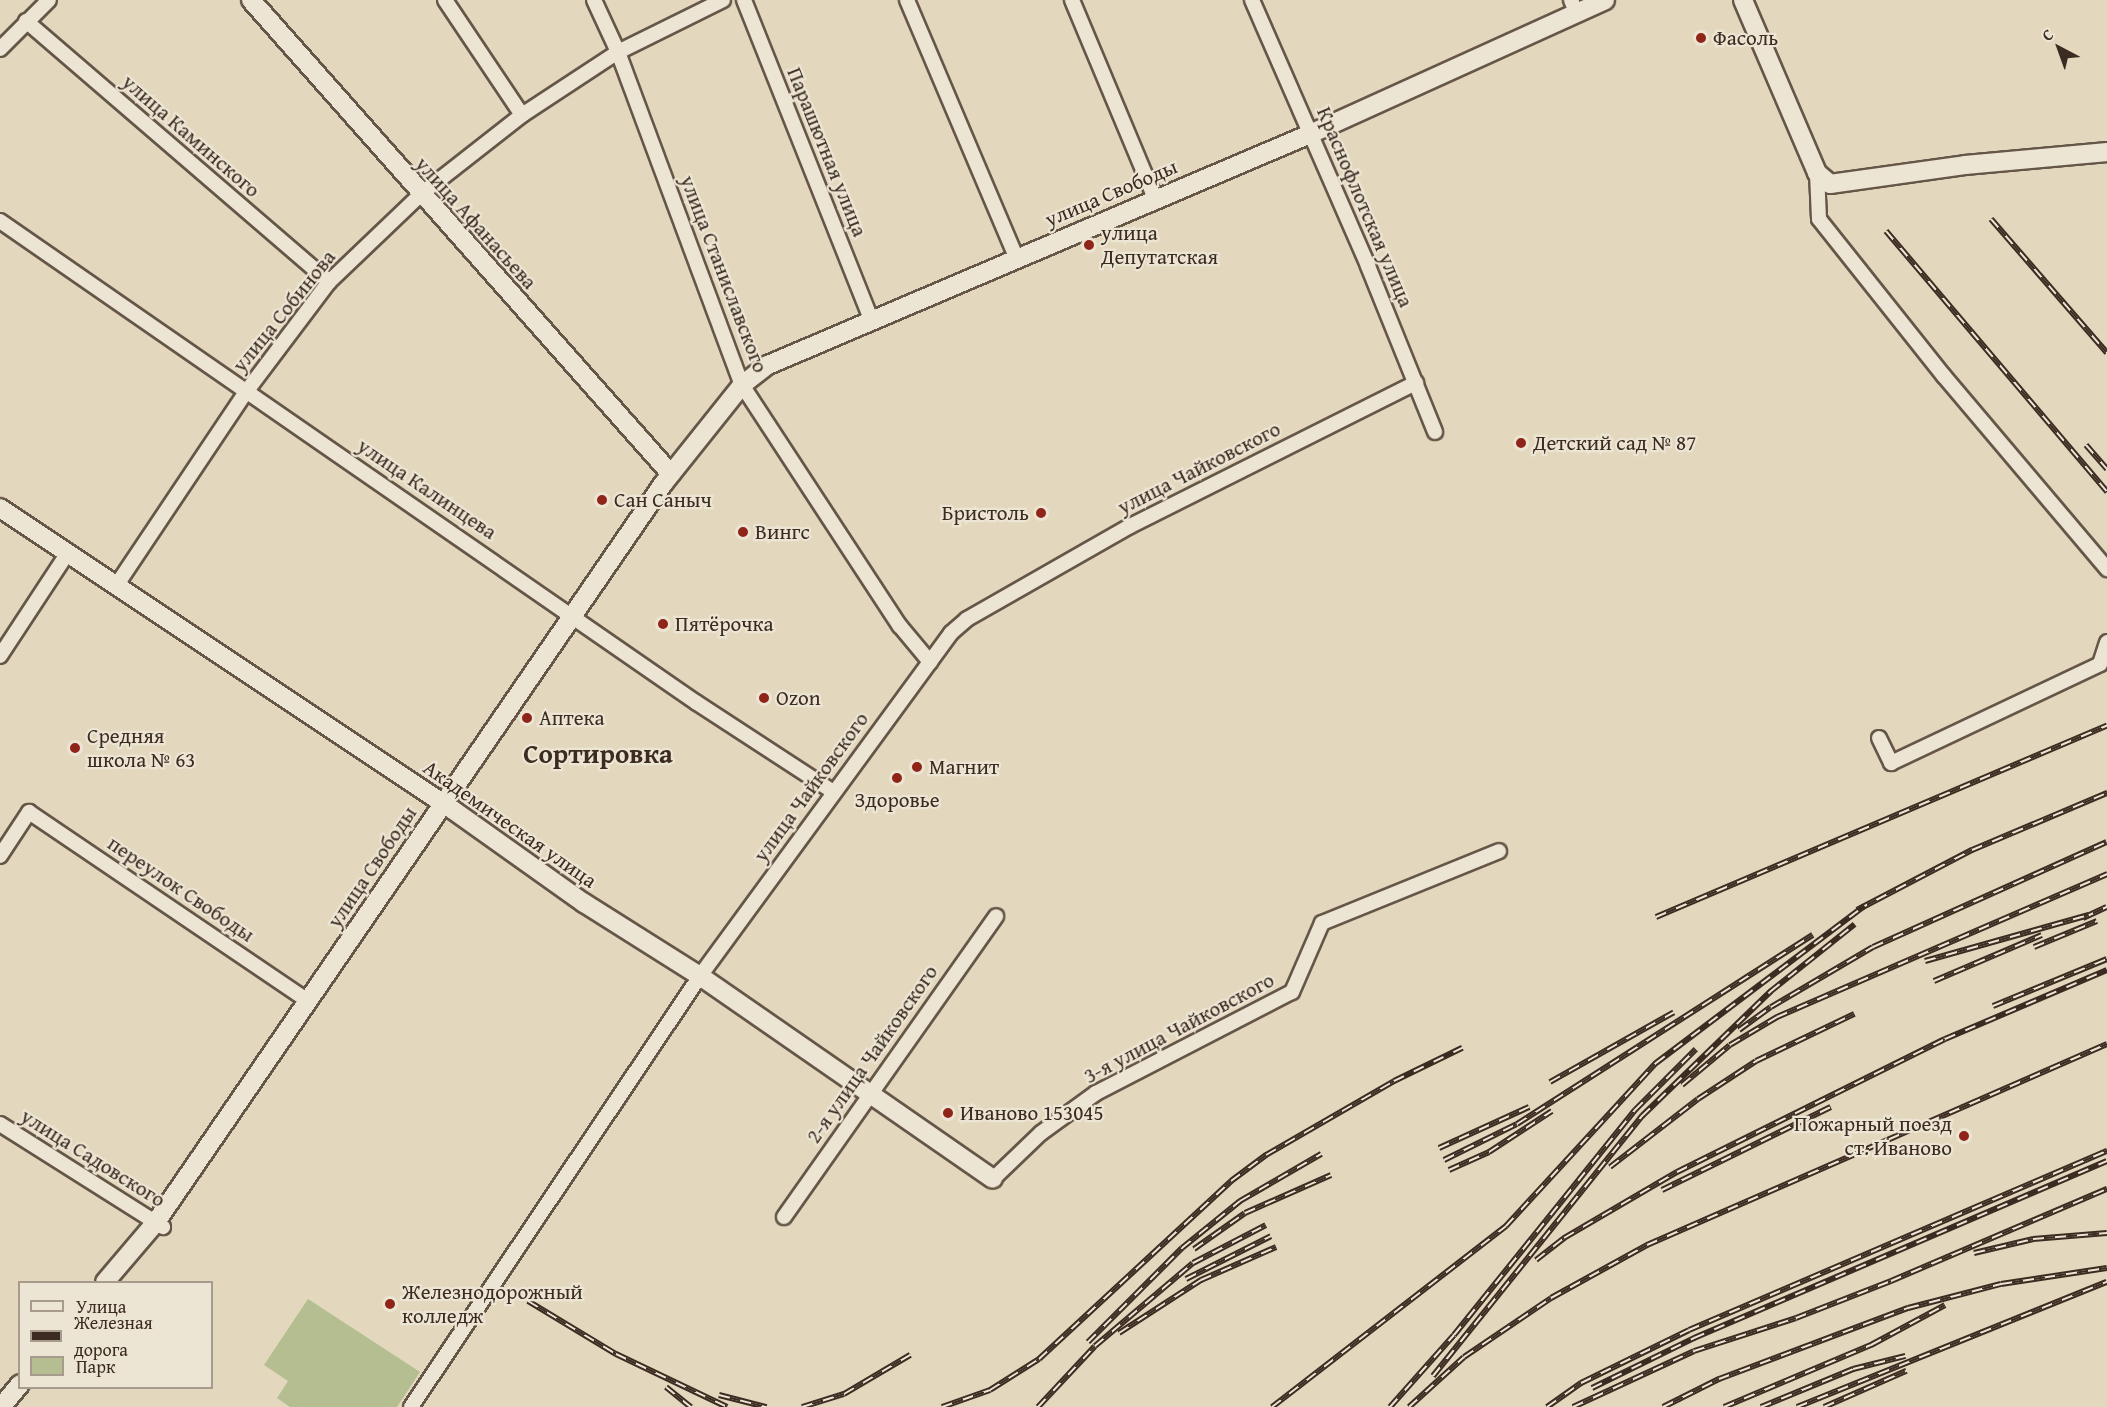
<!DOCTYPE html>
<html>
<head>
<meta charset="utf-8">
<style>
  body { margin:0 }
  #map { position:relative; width:2107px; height:1407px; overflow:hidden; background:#e3d7bd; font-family:"Gentium Book Plus",serif }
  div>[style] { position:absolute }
  .green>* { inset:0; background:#b4be90 }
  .roads { filter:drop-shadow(2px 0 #655648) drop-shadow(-2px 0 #655648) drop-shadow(0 2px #655648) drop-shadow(0 -2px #655648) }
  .street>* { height:14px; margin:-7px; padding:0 7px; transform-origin:7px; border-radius:7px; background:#ede5d4 }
  .secondary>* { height:18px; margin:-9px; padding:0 9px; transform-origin:9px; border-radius:9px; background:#ede5d4 }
  .rail>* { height:6px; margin-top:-3px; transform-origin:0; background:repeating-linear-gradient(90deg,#ede5d4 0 11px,#3b2b21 0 22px); box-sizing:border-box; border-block:2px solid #3b2b21 }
  .dots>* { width:16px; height:16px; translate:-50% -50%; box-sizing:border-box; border:3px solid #ede5d4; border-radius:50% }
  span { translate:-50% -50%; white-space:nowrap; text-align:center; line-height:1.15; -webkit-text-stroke:4.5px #ede5d4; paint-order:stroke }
  .poi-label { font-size:21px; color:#3b2b21 }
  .left { translate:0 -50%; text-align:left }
  .right { translate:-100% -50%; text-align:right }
  .street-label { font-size:21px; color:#3b2b21 }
  .district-label { font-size:27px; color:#3b2b21; font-weight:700 }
  .legend { position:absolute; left:18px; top:1281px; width:195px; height:108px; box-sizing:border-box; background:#ede5d4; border:2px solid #a69b8c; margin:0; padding:8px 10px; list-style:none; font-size:18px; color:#3b2b21 }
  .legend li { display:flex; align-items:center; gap:12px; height:30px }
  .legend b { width:30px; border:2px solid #a69b8c }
  .north { position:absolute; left:2029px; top:18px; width:60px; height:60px; -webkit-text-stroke:4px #ede5d4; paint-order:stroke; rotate:319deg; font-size:16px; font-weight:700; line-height:24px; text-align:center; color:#3b2b21 }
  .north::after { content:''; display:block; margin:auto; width:21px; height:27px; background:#3b2b21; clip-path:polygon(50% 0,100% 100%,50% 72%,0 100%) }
</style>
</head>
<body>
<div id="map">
  <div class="green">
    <i style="clip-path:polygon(308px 1299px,420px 1372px,397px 1407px,290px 1407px,277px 1398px,288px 1381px,264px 1365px)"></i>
  </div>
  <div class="roads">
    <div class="street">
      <i style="left:445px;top:0;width:138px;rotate:56.2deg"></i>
      <i style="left:594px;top:0;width:57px;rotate:65.2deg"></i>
      <i style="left:618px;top:52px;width:355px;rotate:69.6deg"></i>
      <i style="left:742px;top:385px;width:288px;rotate:56.8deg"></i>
      <i style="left:900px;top:626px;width:47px;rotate:50.2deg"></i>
      <i style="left:744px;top:0;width:343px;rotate:68.3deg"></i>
      <i style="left:907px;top:0;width:279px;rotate:67deg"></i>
      <i style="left:1072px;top:0;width:215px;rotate:67.3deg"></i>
      <i style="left:1252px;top:0;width:290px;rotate:66.4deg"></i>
      <i style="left:1368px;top:266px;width:179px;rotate:68deg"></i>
      <i style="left:1571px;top:0;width:13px;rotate:67deg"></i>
      <i style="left:26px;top:21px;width:400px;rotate:40.7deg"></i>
      <i style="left:0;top:49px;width:69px;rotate:-45deg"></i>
      <i style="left:1817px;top:173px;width:46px;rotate:87.5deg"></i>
      <i style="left:1819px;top:219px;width:201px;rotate:51.5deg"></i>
      <i style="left:1944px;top:376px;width:253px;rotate:49.8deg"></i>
      <i style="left:0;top:221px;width:847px;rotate:34.67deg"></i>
      <i style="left:697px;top:703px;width:161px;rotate:33.1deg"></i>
      <i style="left:116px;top:586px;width:234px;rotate:-56.2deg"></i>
      <i style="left:246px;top:392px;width:138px;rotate:-53deg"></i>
      <i style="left:329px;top:282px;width:126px;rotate:-43.7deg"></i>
      <i style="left:420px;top:195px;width:130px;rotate:-38.1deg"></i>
      <i style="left:522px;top:115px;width:115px;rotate:-33.3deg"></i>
      <i style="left:618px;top:52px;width:117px;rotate:-26.3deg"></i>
      <i style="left:0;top:656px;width:122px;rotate:-56.7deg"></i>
      <i style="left:1879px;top:738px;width:28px;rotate:64deg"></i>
      <i style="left:1891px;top:763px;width:231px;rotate:-25.3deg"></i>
      <i style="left:2100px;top:664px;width:23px;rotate:-72deg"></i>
      <i style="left:0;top:856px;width:53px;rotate:-56.6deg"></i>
      <i style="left:29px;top:812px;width:337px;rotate:34.1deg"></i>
      <i style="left:0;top:1124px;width:193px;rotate:32.3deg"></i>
      <i style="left:993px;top:1179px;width:66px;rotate:-43.8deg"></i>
      <i style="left:1041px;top:1133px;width:68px;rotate:-36deg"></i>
      <i style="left:1096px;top:1093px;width:220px;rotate:-27.3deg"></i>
      <i style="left:1292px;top:992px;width:75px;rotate:-66.5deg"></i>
      <i style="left:1322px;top:923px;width:191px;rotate:-22.1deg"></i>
      <i style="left:784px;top:1217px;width:368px;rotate:-54.8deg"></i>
      <i style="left:411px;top:1407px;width:519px;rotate:-56.16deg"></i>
      <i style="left:700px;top:976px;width:425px;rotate:-53.8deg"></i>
      <i style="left:951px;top:633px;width:21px;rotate:-41deg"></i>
      <i style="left:967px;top:619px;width:188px;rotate:-29.7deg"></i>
      <i style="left:1130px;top:526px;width:320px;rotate:-26.6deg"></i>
    </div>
    <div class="secondary">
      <i style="left:251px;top:0;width:633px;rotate:48.46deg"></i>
      <i style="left:1743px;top:0;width:188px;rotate:66.8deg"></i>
      <i style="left:1817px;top:173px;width:17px;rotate:40deg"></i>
      <i style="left:1830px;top:184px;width:136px;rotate:-8deg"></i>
      <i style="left:1965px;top:165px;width:143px;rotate:-5.2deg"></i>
      <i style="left:0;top:508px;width:544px;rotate:33.69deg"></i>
      <i style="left:453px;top:810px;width:161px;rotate:35.4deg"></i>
      <i style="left:584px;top:903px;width:137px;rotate:32.2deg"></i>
      <i style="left:700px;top:976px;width:356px;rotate:34.7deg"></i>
      <i style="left:105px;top:1282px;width:79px;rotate:-49.6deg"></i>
      <i style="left:156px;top:1222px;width:895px;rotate:-55.51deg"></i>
      <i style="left:663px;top:484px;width:127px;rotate:-51.4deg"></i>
      <i style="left:742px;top:385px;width:33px;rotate:-38deg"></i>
      <i style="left:768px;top:365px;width:589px;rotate:-23.08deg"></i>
      <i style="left:1310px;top:134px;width:324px;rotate:-24.4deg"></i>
      <i style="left:1px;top:1407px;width:30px;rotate:-50deg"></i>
    </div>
  </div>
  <div class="rail">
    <i style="left:1991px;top:219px;width:177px;rotate:49.1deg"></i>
    <i style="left:1886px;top:231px;width:342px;rotate:49.7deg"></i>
    <i style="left:2086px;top:445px;width:32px;rotate:49deg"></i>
    <i style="left:1857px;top:910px;width:130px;rotate:-27.6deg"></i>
    <i style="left:1972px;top:850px;width:147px;rotate:-22.9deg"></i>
    <i style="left:1656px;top:917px;width:490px;rotate:-23deg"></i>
    <i style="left:2083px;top:918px;width:26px;rotate:-25deg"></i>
    <i style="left:2034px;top:947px;width:68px;rotate:-22.4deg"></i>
    <i style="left:1925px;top:961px;width:170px;rotate:-15.7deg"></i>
    <i style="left:1934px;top:981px;width:117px;rotate:-23.1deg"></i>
    <i style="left:1993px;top:1006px;width:123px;rotate:-22.4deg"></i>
    <i style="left:1739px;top:1030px;width:39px;rotate:-36deg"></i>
    <i style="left:1771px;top:1007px;width:118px;rotate:-30.5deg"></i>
    <i style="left:1873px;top:947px;width:256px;rotate:-24.2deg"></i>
    <i style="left:1550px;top:1082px;width:142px;rotate:-29.4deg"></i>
    <i style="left:1682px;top:1085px;width:62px;rotate:-39.8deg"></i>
    <i style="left:1730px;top:1045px;width:55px;rotate:-30.8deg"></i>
    <i style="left:1777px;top:1017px;width:360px;rotate:-23.4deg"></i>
    <i style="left:1439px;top:1148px;width:99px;rotate:-24.5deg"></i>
    <i style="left:1444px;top:1160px;width:81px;rotate:-26.3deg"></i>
    <i style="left:1517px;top:1124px;width:351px;rotate:-32.6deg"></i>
    <i style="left:1610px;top:1167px;width:111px;rotate:-37.7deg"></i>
    <i style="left:1698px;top:1099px;width:69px;rotate:-33.2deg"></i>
    <i style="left:1756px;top:1061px;width:109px;rotate:-25.6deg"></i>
    <i style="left:1449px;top:1170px;width:44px;rotate:-24.2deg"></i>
    <i style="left:1489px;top:1152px;width:75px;rotate:-33.1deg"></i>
    <i style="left:1662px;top:1190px;width:188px;rotate:-26.2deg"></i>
    <i style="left:1194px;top:1249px;width:62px;rotate:-35.2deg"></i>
    <i style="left:1245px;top:1213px;width:94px;rotate:-23.8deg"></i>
    <i style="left:1974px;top:1253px;width:61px;rotate:-13.3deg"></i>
    <i style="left:2033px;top:1239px;width:74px;rotate:-4.6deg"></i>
    <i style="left:1536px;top:1260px;width:36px;rotate:-38deg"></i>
    <i style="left:1564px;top:1238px;width:131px;rotate:-30.3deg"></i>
    <i style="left:1677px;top:1172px;width:299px;rotate:-26.4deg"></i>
    <i style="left:1945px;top:1039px;width:176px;rotate:-23.1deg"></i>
    <i style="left:1186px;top:1279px;width:95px;rotate:-26.8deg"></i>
    <i style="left:528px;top:1301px;width:103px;rotate:31.1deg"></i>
    <i style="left:616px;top:1354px;width:123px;rotate:25.5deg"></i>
    <i style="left:1119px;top:1333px;width:98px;rotate:-32.9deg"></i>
    <i style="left:1201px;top:1280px;width:82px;rotate:-23.7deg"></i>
    <i style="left:1088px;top:1342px;width:133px;rotate:-45deg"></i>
    <i style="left:1182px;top:1248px;width:75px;rotate:-39deg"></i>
    <i style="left:1240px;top:1201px;width:94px;rotate:-30.1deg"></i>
    <i style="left:1433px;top:1376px;width:334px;rotate:-51.2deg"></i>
    <i style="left:1642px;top:1116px;width:180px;rotate:-44.1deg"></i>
    <i style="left:1771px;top:991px;width:107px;rotate:-38.6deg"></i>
    <i style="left:666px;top:1387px;width:32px;rotate:39deg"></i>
    <i style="left:1592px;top:1388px;width:114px;rotate:-26.1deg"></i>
    <i style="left:1694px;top:1338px;width:449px;rotate:-23.2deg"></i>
    <i style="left:719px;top:1395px;width:49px;rotate:14.3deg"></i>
    <i style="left:802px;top:1407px;width:44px;rotate:-17.2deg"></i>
    <i style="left:844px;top:1394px;width:77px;rotate:-30.6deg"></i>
    <i style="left:942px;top:1407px;width:51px;rotate:-19.5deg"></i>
    <i style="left:990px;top:1390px;width:58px;rotate:-32.3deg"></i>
    <i style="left:1039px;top:1359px;width:262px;rotate:-42.8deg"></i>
    <i style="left:1231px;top:1181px;width:44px;rotate:-36.6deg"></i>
    <i style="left:1266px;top:1155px;width:148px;rotate:-30deg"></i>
    <i style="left:1394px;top:1081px;width:76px;rotate:-25.9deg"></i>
    <i style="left:1038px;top:1407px;width:83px;rotate:-46.9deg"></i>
    <i style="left:1095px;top:1346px;width:128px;rotate:-40.3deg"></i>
    <i style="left:1193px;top:1263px;width:82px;rotate:-27.5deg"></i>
    <i style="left:1272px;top:1407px;width:296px;rotate:-37.7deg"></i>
    <i style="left:1506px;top:1226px;width:222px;rotate:-47.4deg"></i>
    <i style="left:1656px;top:1063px;width:261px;rotate:-37deg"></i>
    <i style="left:1390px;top:1407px;width:96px;rotate:-48.4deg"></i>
    <i style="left:1454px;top:1335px;width:289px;rotate:-51.2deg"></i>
    <i style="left:1635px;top:1110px;width:86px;rotate:-45deg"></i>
    <i style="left:1409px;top:1407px;width:74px;rotate:-42.3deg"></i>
    <i style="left:1464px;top:1357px;width:105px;rotate:-34.1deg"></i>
    <i style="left:1551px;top:1298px;width:110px;rotate:-28.9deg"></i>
    <i style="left:1647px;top:1245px;width:502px;rotate:-23.6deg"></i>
    <i style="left:1547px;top:1407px;width:42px;rotate:-35.2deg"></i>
    <i style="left:1581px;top:1383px;width:120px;rotate:-26.1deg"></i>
    <i style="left:1689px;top:1330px;width:455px;rotate:-23.2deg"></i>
    <i style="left:1573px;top:1407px;width:133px;rotate:-24.8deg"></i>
    <i style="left:1694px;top:1351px;width:107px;rotate:-17.9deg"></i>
    <i style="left:1796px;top:1318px;width:102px;rotate:-21.3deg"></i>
    <i style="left:1891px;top:1281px;width:235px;rotate:-23.1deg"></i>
    <i style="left:1663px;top:1407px;width:63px;rotate:-26.6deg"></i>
    <i style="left:1719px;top:1379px;width:202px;rotate:-20.6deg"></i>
    <i style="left:1908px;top:1308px;width:96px;rotate:-14.5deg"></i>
    <i style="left:2001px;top:1284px;width:107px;rotate:-8.6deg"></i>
    <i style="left:1724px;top:1407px;width:160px;rotate:-22.9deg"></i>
    <i style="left:1871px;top:1345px;width:84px;rotate:-28.4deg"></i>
    <i style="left:1761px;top:1407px;width:100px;rotate:-22.4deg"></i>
    <i style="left:1853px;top:1369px;width:54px;rotate:-14deg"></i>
    <i style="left:1797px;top:1407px;width:334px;rotate:-22deg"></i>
    <i style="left:1824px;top:1407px;width:90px;rotate:-23.7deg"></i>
  </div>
  <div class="dots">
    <i style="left:1701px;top:38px;background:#8f2418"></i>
    <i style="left:1089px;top:245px;background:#8f2418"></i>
    <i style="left:1521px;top:443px;background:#8f2418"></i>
    <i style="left:602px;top:500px;background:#8f2418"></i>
    <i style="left:1041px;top:513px;background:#8f2418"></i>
    <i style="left:743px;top:532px;background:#8f2418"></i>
    <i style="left:663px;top:624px;background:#8f2418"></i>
    <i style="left:764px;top:698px;background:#8f2418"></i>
    <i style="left:527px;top:718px;background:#8f2418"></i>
    <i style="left:75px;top:748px;background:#8f2418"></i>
    <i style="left:917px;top:767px;background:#8f2418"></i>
    <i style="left:897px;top:778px;background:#8f2418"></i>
    <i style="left:948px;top:1113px;background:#8f2418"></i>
    <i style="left:1964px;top:1136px;background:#8f2418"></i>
    <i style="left:390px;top:1304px;background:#8f2418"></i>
  </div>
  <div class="poi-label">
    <span class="left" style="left:1713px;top:38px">Фасоль</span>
    <span class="left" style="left:1101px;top:245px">улица<br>Депутатская</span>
    <span class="left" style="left:1533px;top:443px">Детский сад № 87</span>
    <span class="left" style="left:614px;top:500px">Сан Саныч</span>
    <span class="right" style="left:1029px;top:513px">Бристоль</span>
    <span class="left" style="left:755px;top:532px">Вингс</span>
    <span class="left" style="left:675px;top:624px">Пятёрочка</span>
    <span class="left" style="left:776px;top:698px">Ozon</span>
    <span class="left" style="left:539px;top:718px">Аптека</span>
    <span class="left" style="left:87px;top:748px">Средняя<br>школа № 63</span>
    <span class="left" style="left:929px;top:767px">Магнит</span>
    <span style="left:897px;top:800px">Здоровье</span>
    <span class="left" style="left:960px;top:1113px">Иваново 153045</span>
    <span class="right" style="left:1952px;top:1136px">Пожарный поезд<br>ст. Иваново</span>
    <span class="left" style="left:402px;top:1304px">Железнодорожный<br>колледж</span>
  </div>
  <div class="street-label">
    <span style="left:191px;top:136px;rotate:41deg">улица Каминского</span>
    <span style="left:827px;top:152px;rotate:68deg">Парашютная улица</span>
    <span style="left:1111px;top:193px;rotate:-23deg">улица Свободы</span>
    <span style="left:1365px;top:207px;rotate:67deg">Краснофлотская улица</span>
    <span style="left:476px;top:223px;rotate:48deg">улица Афанасьева</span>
    <span style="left:724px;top:274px;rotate:69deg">улица Станиславского</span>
    <span style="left:284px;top:311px;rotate:-51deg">улица Собинова</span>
    <span style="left:1199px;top:468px;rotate:-27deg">улица Чайковского</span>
    <span style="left:427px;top:489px;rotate:34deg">улица Калинцева</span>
    <span style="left:811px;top:787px;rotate:-54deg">улица Чайковского</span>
    <span style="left:510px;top:824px;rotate:35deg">Академическая улица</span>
    <span style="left:372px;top:867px;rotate:-56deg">улица Свободы</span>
    <span style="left:181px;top:889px;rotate:34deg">переулок Свободы</span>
    <span style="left:1179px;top:1028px;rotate:-28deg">3-я улица Чайковского</span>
    <span style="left:872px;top:1054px;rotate:-55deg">2-я улица Чайковского</span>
    <span style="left:93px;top:1158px;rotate:32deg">улица Садовского</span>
  </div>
  <div class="district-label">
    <span style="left:598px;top:754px">Сортировка</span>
  </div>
  <ul class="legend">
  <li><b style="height:8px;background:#ede5d4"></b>Улица</li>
  <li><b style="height:8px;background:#3b2b21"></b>Железная дорога</li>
  <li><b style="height:16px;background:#b4be90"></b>Парк</li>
  </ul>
  <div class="north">С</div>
</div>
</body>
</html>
